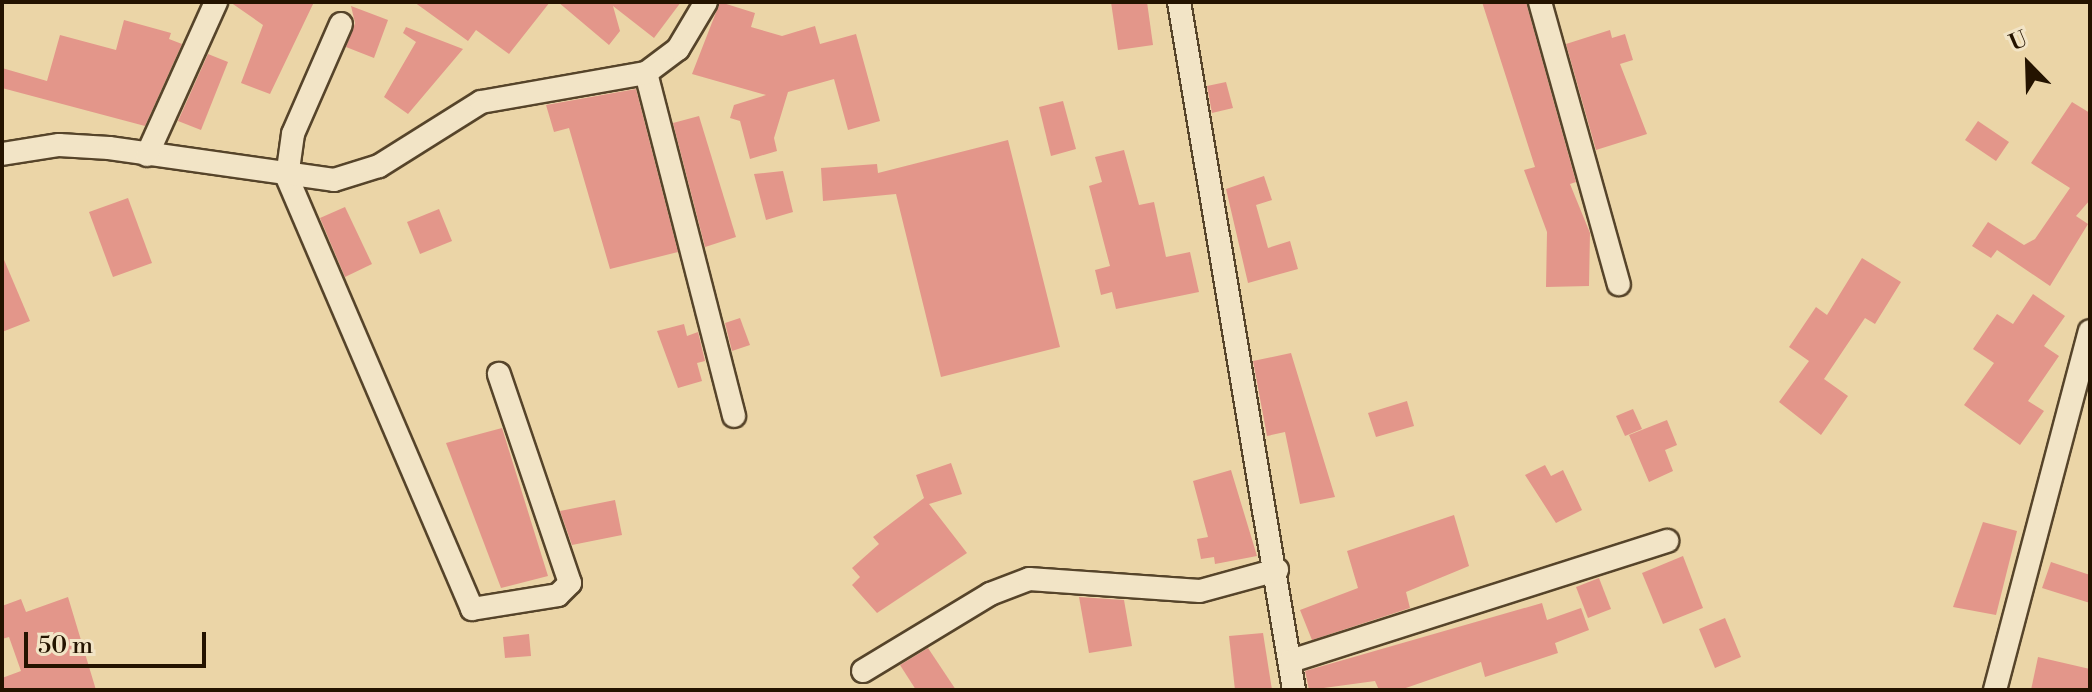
<!DOCTYPE html>
<html>
<head>
<meta charset="utf-8">
<style>
  body { margin:0 }
  #map { position:relative; width:2092px; height:692px; overflow:hidden; background:#ebd5a7; font-family:"Libre Bodoni",serif }
  div>[style] { position:absolute }
  .building>* { inset:0; background:#e3968a }
  .roads { filter:drop-shadow(2px 0 #56442a) drop-shadow(-2px 0 #56442a) drop-shadow(0 2px #56442a) drop-shadow(0 -2px #56442a) }
  .minor>* { height:22px; margin:-11px; padding:0 11px; transform-origin:11px; border-radius:11px; background:#f2e4c6 }
  span { translate:-50% -50%; white-space:nowrap; text-align:center; line-height:1.15; -webkit-text-stroke:6px #f2e4c6; paint-order:stroke }
  .frame { position:absolute; inset:0; border:4px solid #241300; pointer-events:none }
  .north { position:absolute; left:1988px; top:24px; width:80px; height:80px; -webkit-text-stroke:6px #f2e4c6; paint-order:stroke; rotate:337deg; font-size:22px; font-weight:700; line-height:32px; text-align:center; color:#241300 }
  .north::after { content:''; display:block; margin:auto; width:28px; height:36px; background:#241300; clip-path:polygon(50% 0,100% 100%,50% 72%,0 100%) }
  .scale { position:absolute; left:24px; top:632px; width:182px; height:36px; box-sizing:border-box; border:4px solid #241300; border-top:0; padding-left:10px; font-size:24px; line-height:28px; white-space:nowrap; color:#241300; -webkit-text-stroke:6px #f2e4c6; paint-order:stroke }
</style>
</head>
<body>
<div id="map">
  <div class="building">
    <i style="clip-path:polygon(230px 2px,314px 2px,270px 94px,241px 83px,263px 25px)"></i>
    <i style="clip-path:polygon(414px 2px,550px 2px,509px 54px,476px 30px,468px 41px)"></i>
    <i style="clip-path:polygon(558px 2px,681px 2px,654px 38px,613px 6px,620px 31px,609px 45px)"></i>
    <i style="clip-path:polygon(720px 2px,755px 13px,751px 27px,782px 36px,815px 26px,820px 44px,856px 34px,880px 121px,848px 130px,834px 79px,788px 92px,774px 138px,777px 151px,750px 159px,740px 121px,730px 118px,734px 105px,766px 95px,692px 74px)"></i>
    <i style="clip-path:polygon(1111px 2px,1147px 2px,1153px 45px,1118px 50px)"></i>
    <i style="clip-path:polygon(1482px 2px,1526px 2px,1576px 182px,1570px 184px,1590px 233px,1589px 286px,1546px 287px,1547px 232px,1524px 170px,1535px 167px)"></i>
    <i style="clip-path:polygon(351px 6px,388px 20px,374px 58px,346px 47px,355px 23px)"></i>
    <i style="clip-path:polygon(124px 20px,171px 33px,169px 39px,182px 44px,145px 126px,2px 88px,2px 68px,47px 81px,60px 35px,116px 50px)"></i>
    <i style="clip-path:polygon(406px 27px,463px 49px,408px 114px,384px 97px,416px 42px,403px 33px)"></i>
    <i style="clip-path:polygon(1610px 30px,1612px 38px,1625px 34px,1633px 60px,1620px 64px,1647px 134px,1596px 150px,1566px 44px)"></i>
    <i style="clip-path:polygon(208px 54px,228px 62px,201px 130px,178px 121px)"></i>
    <i style="clip-path:polygon(1226px 82px,1233px 108px,1212px 113px,1207px 86px)"></i>
    <i style="clip-path:polygon(636px 89px,678px 252px,610px 269px,569px 128px,554px 132px,546px 105px)"></i>
    <i style="clip-path:polygon(1063px 101px,1076px 149px,1051px 156px,1039px 107px)"></i>
    <i style="clip-path:polygon(2072px 102px,2090px 113px,2090px 200px,2076px 216px,2088px 224px,2050px 286px,1997px 250px,1991px 258px,1972px 246px,1988px 222px,2024px 245px,2035px 239px,2070px 188px,2031px 163px)"></i>
    <i style="clip-path:polygon(699px 116px,736px 237px,705px 247px,673px 123px)"></i>
    <i style="clip-path:polygon(1978px 121px,2009px 142px,1996px 161px,1965px 140px)"></i>
    <i style="clip-path:polygon(1008px 140px,1060px 347px,941px 377px,896px 194px,823px 201px,821px 168px,877px 164px,878px 173px)"></i>
    <i style="clip-path:polygon(1124px 150px,1139px 205px,1154px 202px,1166px 257px,1190px 252px,1199px 292px,1116px 309px,1112px 292px,1101px 295px,1095px 270px,1110px 266px,1089px 186px,1102px 182px,1095px 157px)"></i>
    <i style="clip-path:polygon(783px 171px,793px 212px,766px 220px,754px 174px)"></i>
    <i style="clip-path:polygon(1264px 176px,1272px 200px,1256px 205px,1268px 248px,1290px 241px,1298px 269px,1248px 283px,1226px 189px)"></i>
    <i style="clip-path:polygon(128px 198px,152px 263px,113px 277px,89px 212px)"></i>
    <i style="clip-path:polygon(345px 207px,372px 264px,345px 277px,320px 218px)"></i>
    <i style="clip-path:polygon(439px 209px,452px 241px,420px 254px,407px 222px)"></i>
    <i style="clip-path:polygon(2px 255px,30px 321px,2px 332px)"></i>
    <i style="clip-path:polygon(1862px 258px,1901px 282px,1875px 324px,1865px 318px,1824px 379px,1848px 396px,1821px 435px,1779px 402px,1809px 361px,1789px 347px,1816px 307px,1827px 315px)"></i>
    <i style="clip-path:polygon(2033px 294px,2065px 316px,2044px 346px,2059px 356px,2028px 401px,2044px 411px,2020px 445px,1964px 405px,1994px 363px,1973px 349px,1997px 314px,2013px 324px)"></i>
    <i style="clip-path:polygon(740px 318px,750px 345px,732px 351px,725px 323px)"></i>
    <i style="clip-path:polygon(684px 324px,687px 336px,698px 332px,705px 361px,697px 363px,702px 381px,678px 388px,657px 331px)"></i>
    <i style="clip-path:polygon(1291px 353px,1335px 497px,1300px 504px,1285px 432px,1267px 436px,1253px 361px)"></i>
    <i style="clip-path:polygon(1407px 401px,1414px 426px,1376px 437px,1368px 413px)"></i>
    <i style="clip-path:polygon(1633px 409px,1642px 429px,1625px 436px,1616px 416px)"></i>
    <i style="clip-path:polygon(1667px 420px,1677px 445px,1665px 450px,1673px 471px,1649px 482px,1629px 435px)"></i>
    <i style="clip-path:polygon(502px 428px,548px 576px,501px 588px,446px 443px)"></i>
    <i style="clip-path:polygon(951px 463px,962px 494px,929px 504px,967px 553px,877px 613px,852px 585px,860px 577px,852px 568px,879px 544px,873px 537px,924px 498px,916px 475px)"></i>
    <i style="clip-path:polygon(1545px 465px,1551px 476px,1563px 470px,1582px 510px,1556px 523px,1525px 475px)"></i>
    <i style="clip-path:polygon(1231px 470px,1257px 556px,1215px 564px,1214px 557px,1201px 559px,1197px 539px,1208px 537px,1193px 481px)"></i>
    <i style="clip-path:polygon(615px 500px,622px 535px,572px 545px,560px 511px)"></i>
    <i style="clip-path:polygon(1454px 515px,1469px 566px,1406px 592px,1410px 608px,1312px 640px,1300px 610px,1358px 588px,1347px 551px)"></i>
    <i style="clip-path:polygon(1983px 522px,2017px 531px,1996px 615px,1953px 607px)"></i>
    <i style="clip-path:polygon(1683px 556px,1703px 608px,1663px 624px,1642px 573px)"></i>
    <i style="clip-path:polygon(2051px 562px,2090px 575px,2090px 603px,2042px 588px)"></i>
    <i style="clip-path:polygon(1599px 578px,1611px 609px,1588px 618px,1576px 587px)"></i>
    <i style="clip-path:polygon(68px 597px,96px 690px,2px 690px,2px 678px,21px 671px,9px 637px,2px 639px,2px 606px,21px 599px,26px 612px)"></i>
    <i style="clip-path:polygon(1079px 597px,1124px 600px,1132px 646px,1089px 653px)"></i>
    <i style="clip-path:polygon(1542px 603px,1547px 620px,1581px 608px,1589px 630px,1555px 643px,1558px 653px,1485px 677px,1481px 662px,1400px 690px,1379px 690px,1375px 681px,1309px 690px,1305px 671px)"></i>
    <i style="clip-path:polygon(1725px 618px,1741px 657px,1715px 668px,1699px 629px)"></i>
    <i style="clip-path:polygon(1263px 633px,1272px 690px,1235px 690px,1229px 636px)"></i>
    <i style="clip-path:polygon(529px 634px,531px 656px,505px 658px,503px 637px)"></i>
    <i style="clip-path:polygon(928px 648px,956px 690px,916px 690px,900px 665px)"></i>
    <i style="clip-path:polygon(2038px 657px,2090px 669px,2090px 690px,2031px 690px)"></i>
  </div>
  <div class="roads">
    <div class="minor">
      <i style="left:1179px;top:2px;width:698px;rotate:80.51deg"></i>
      <i style="left:1540px;top:2px;width:293px;rotate:74.4deg"></i>
      <i style="left:341px;top:24px;width:120px;rotate:113.6deg"></i>
      <i style="left:293px;top:134px;width:43px;rotate:97.9deg"></i>
      <i style="left:287px;top:177px;width:470px;rotate:66.8deg"></i>
      <i style="left:472px;top:609px;width:87px;rotate:-9.2deg"></i>
      <i style="left:558px;top:595px;width:17px;rotate:-45deg"></i>
      <i style="left:570px;top:583px;width:221px;rotate:-108.8deg"></i>
      <i style="left:646px;top:73px;width:354px;rotate:75.6deg"></i>
      <i style="left:2px;top:154px;width:58px;rotate:-9deg"></i>
      <i style="left:59px;top:145px;width:50px;rotate:3.4deg"></i>
      <i style="left:109px;top:148px;width:227px;rotate:8.1deg"></i>
      <i style="left:334px;top:180px;width:47px;rotate:-17.3deg"></i>
      <i style="left:379px;top:166px;width:120px;rotate:-32.1deg"></i>
      <i style="left:481px;top:102px;width:168px;rotate:-10deg"></i>
      <i style="left:646px;top:73px;width:40px;rotate:-37deg"></i>
      <i style="left:678px;top:49px;width:55px;rotate:-59.2deg"></i>
      <i style="left:147px;top:155px;width:168px;rotate:-65.7deg"></i>
      <i style="left:1291px;top:661px;width:395px;rotate:-17.7deg"></i>
      <i style="left:863px;top:671px;width:149px;rotate:-31.2deg"></i>
      <i style="left:990px;top:594px;width:42px;rotate:-21deg"></i>
      <i style="left:1029px;top:579px;width:171px;rotate:4deg"></i>
      <i style="left:1200px;top:591px;width:80px;rotate:-15.3deg"></i>
      <i style="left:1995px;top:690px;width:371px;rotate:-75.2deg"></i>
    </div>
  </div>
  <div class="frame"></div>
  <div class="north">U</div>
  <div class="scale">50 m</div>
</div>
</body>
</html>
